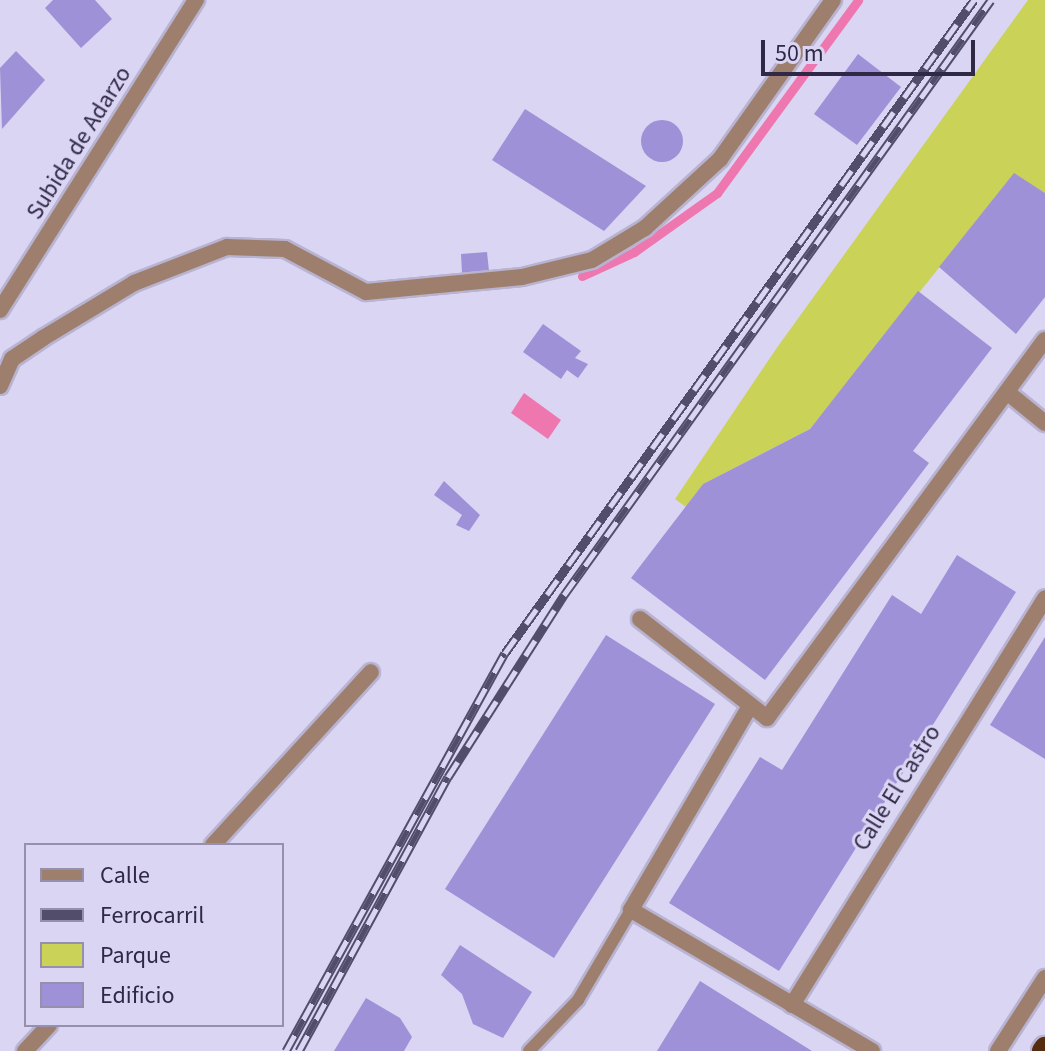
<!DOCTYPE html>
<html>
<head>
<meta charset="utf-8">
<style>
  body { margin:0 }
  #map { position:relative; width:1045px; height:1051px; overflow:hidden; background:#dad5f3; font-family:"Source Sans 3",sans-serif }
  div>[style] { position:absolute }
  .green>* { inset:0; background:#cbd258 }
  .water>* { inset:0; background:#ed77ae }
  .stream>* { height:9px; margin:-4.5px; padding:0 4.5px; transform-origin:4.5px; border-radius:4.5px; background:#ed77ae }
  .building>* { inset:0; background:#9e91d7 }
  .round { border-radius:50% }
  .roads { filter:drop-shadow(2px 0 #b8b3d0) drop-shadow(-2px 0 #b8b3d0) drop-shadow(0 2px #b8b3d0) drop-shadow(0 -2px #b8b3d0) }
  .service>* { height:12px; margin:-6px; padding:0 6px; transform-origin:6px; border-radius:6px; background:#9e7f6d }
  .minor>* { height:16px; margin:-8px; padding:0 8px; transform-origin:8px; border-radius:8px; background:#9e7f6d }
  .trunk>* { height:22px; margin:-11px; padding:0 11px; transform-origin:11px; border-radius:11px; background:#562c0e }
  .rail>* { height:9px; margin-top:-4.5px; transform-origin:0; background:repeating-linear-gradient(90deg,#dad5f3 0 18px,#524d6a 0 36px); box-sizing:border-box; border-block:2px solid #524d6a }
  span { translate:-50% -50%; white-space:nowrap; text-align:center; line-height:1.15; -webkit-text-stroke:6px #dad5f3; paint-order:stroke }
  .street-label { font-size:24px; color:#2f2946 }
  .legend { position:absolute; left:24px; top:843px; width:260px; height:184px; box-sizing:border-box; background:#dad5f3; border:2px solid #9690ae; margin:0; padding:10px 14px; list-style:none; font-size:24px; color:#2f2946 }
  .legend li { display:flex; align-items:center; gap:16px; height:40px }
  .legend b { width:40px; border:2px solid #9690ae }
  .scale { position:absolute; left:761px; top:40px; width:214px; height:36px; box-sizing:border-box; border:4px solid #2f2946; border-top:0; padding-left:10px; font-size:24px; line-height:28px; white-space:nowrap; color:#2f2946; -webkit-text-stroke:6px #dad5f3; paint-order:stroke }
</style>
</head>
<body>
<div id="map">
  <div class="green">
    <i style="clip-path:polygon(1028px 0,1045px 0,1045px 193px,1014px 174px,810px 429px,703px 484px,686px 507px,675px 499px,776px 349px)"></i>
  </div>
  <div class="water">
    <i style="clip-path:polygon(524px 393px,561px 420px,548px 439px,511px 413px)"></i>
  </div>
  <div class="stream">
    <i style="left:582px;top:276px;width:57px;rotate:-24.8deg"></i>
    <i style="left:634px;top:252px;width:102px;rotate:-35.4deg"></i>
    <i style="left:717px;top:193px;width:239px;rotate:-53.8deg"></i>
  </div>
  <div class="building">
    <i style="clip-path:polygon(53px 0,95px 0,112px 19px,81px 48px,45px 8px)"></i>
    <i style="clip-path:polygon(16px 51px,45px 80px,2px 129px,0 68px)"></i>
    <i style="clip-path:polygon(858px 54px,901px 87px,857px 145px,814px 114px)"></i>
    <i style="clip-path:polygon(525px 109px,646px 186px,604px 231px,492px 160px)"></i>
    <i class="round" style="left:641px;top:120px;width:42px;height:42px"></i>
    <i style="clip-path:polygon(1014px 173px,1045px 193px,1045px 297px,1016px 334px,939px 267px)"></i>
    <i style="clip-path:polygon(487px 252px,489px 271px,462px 273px,461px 254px)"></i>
    <i style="clip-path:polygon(918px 291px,992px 348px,913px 451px,929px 463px,765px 680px,631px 578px,703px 484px,810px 429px)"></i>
    <i style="clip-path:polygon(543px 324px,581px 351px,575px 358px,588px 364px,578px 378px,567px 370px,561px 379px,523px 352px)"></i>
    <i style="clip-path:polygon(444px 481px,480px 515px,469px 531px,456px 525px,462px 515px,434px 495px)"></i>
    <i style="clip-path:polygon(957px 555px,1016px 592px,779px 971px,669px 903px,760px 757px,782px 770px,892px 595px,921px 614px)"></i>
    <i style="clip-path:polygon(606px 635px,715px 704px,554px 958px,445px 889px)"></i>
    <i style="clip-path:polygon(1045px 637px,1045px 759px,990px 725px)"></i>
    <i style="clip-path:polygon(460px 945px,532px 992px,503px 1038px,473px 1024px,462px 994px,441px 975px)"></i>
    <i style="clip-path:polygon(700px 981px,759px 1018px,812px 1051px,657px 1051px)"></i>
    <i style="clip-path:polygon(366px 998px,400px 1018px,412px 1037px,404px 1051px,334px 1051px)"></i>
  </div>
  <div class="roads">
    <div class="service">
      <i style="left:529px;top:1051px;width:71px;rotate:-46.1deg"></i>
      <i style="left:578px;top:1000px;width:104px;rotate:-59.5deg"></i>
    </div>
    <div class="minor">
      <i style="left:0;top:310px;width:367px;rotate:-57.7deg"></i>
      <i style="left:0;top:386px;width:30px;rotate:-66deg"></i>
      <i style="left:12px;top:359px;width:37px;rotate:-34deg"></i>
      <i style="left:43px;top:338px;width:106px;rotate:-31.1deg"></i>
      <i style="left:134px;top:283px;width:100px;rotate:-21.2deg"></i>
      <i style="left:227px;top:247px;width:58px;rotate:2deg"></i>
      <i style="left:285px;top:249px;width:92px;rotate:28deg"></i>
      <i style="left:366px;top:292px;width:157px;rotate:-5.5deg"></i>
      <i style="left:522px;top:277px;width:72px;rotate:-13.7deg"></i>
      <i style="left:592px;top:260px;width:62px;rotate:-31.1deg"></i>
      <i style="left:645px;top:228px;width:102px;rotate:-42.6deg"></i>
      <i style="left:720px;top:159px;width:195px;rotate:-54.6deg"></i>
      <i style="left:1007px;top:392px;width:49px;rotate:39.2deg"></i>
      <i style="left:640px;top:619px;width:161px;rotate:37.9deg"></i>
      <i style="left:767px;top:718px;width:469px;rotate:-53.7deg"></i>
      <i style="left:750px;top:706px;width:236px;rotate:120.3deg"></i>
      <i style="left:631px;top:910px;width:279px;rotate:30.3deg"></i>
      <i style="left:213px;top:845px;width:234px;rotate:-47.6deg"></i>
      <i style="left:792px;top:1005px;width:479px;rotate:-58.1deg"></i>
      <i style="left:25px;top:1051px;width:35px;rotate:-47deg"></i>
      <i style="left:998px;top:1051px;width:87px;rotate:-57.2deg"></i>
    </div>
    <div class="trunk">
      <i style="left:1043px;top:1051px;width:4px;rotate:-56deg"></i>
    </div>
  </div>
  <div class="rail">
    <i style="left:286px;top:1051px;width:454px;rotate:-61.2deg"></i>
    <i style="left:505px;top:653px;width:804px;rotate:-54.31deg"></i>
    <i style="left:299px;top:1051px;width:312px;rotate:-61.5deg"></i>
    <i style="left:448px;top:777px;width:216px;rotate:-57.5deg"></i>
    <i style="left:564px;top:595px;width:732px;rotate:-54.33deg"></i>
  </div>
  <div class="street-label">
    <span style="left:79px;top:143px;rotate:-58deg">Subida de Adarzo</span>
    <span style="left:897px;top:788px;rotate:-58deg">Calle El Castro</span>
  </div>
  <ul class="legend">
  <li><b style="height:10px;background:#9e7f6d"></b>Calle</li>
  <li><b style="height:10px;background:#524d6a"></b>Ferrocarril</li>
  <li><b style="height:22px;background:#cbd258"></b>Parque</li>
  <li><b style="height:22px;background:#9e91d7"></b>Edificio</li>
  </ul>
  <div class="scale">50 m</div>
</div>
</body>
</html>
